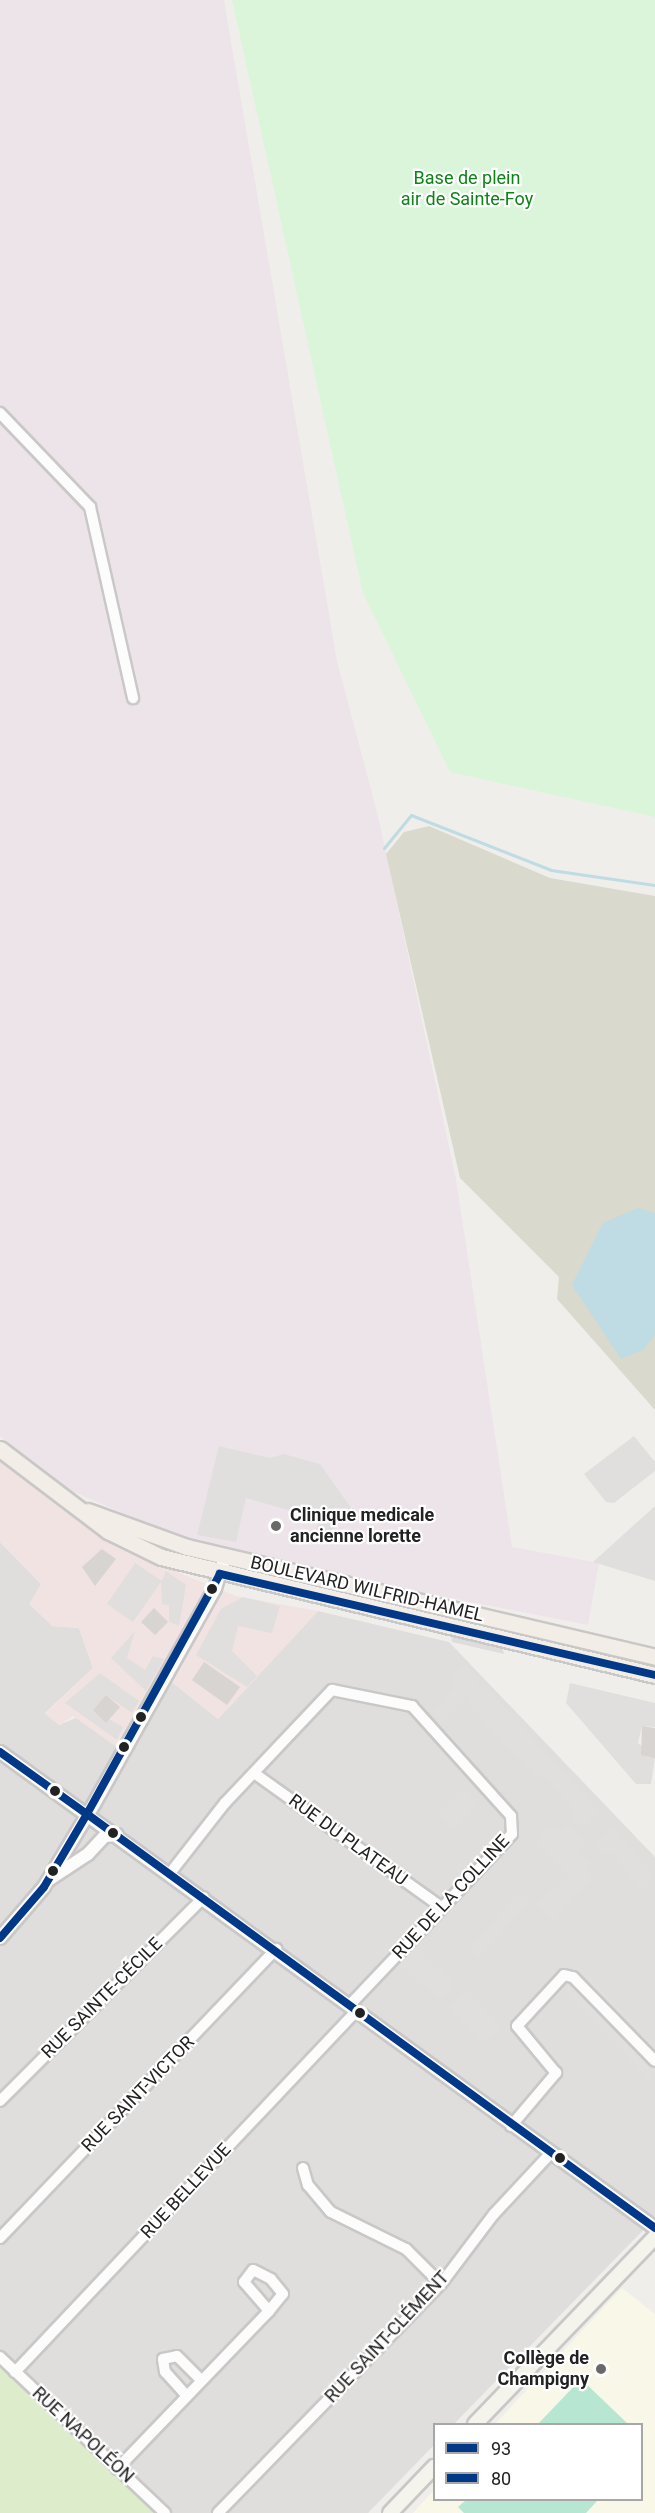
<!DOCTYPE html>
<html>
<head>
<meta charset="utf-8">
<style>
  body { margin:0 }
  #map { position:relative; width:655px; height:2513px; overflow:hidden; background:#f0eeeb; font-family:Roboto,sans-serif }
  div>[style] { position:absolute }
  .residential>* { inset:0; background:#dfdedc }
  .commercial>* { inset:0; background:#f1e3e1 }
  .industrial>* { inset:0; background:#ede4e9 }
  .education>* { inset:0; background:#f8f7e8 }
  .construction>* { inset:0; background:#d9d9cd }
  .grass>* { inset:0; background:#ddeccb }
  .park>* { inset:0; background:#daf5da }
  .pitch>* { inset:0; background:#b7e6d2 }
  .parking>* { inset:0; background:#e0dfde }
  .water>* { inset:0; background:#bfdbe3 }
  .pier>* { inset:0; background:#dedddd }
  .stream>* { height:3px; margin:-1.5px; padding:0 1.5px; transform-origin:1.5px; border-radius:1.5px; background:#bfdbe3 }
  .building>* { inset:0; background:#d7d4d2 }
  .roads { filter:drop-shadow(2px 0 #c9c8c7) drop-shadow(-2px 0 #c9c8c7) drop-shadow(0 2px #c9c8c7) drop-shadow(0 -2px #c9c8c7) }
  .minor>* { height:10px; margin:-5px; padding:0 5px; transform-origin:5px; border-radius:5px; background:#fdfcfc }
  .tertiary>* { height:12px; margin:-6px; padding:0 6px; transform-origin:6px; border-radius:6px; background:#fdfcfc }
  .secondary>* { height:14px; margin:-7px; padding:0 7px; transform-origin:7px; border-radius:7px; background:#f4f4ed }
  .primary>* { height:15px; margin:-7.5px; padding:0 7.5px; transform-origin:7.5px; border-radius:7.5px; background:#f3ede7 }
  .bus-1>* { height:8px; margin:-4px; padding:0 4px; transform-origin:4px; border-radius:4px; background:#013888 }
  .bus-2>* { height:8px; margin:-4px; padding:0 4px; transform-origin:4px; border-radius:4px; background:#013888 }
  .dots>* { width:16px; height:16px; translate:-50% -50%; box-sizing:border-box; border:3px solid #fff; border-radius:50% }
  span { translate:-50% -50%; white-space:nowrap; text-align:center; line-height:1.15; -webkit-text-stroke:4.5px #fff; paint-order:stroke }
  .park-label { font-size:18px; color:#0c8416 }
  .poi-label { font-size:18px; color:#222; font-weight:700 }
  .left { translate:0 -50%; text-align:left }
  .right { translate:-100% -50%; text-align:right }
  .street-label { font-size:18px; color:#222 }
  .legend { position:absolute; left:433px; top:2423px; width:210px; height:78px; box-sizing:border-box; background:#fff; border:2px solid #a7a7a7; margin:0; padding:8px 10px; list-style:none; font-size:18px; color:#222 }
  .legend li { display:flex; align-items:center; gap:12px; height:30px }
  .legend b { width:30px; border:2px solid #a7a7a7 }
</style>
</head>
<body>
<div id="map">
  <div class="residential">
    <i style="clip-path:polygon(0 1542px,41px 1584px,52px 1626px,79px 1628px,93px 1668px,45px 1713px,59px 1725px,168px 1679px,218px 1719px,318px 1611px,449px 1642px,655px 1857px,655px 2218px,454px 2424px,434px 2424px,434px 2445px,368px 2513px,156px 2513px,0 2366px)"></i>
  </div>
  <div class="commercial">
    <i style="clip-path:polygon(0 1460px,121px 1549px,236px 1596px,318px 1611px,218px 1719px,168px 1679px,125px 1753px,73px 1716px,59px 1725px,45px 1714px,93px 1668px,79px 1628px,52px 1626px,29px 1604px,41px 1584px,0 1542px)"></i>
  </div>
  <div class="industrial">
    <i style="clip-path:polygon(0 0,224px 0,337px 661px,379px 820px,456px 1179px,512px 1547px,599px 1563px,588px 1625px,435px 1595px,425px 1611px,180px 1538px,74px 1492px,32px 1465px,0 1436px)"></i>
  </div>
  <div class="education">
    <i style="clip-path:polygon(622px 2288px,655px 2314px,655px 2513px,413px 2513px,434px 2490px,434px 2500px,642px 2500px,642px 2424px,495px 2424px)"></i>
  </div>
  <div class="construction">
    <i style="clip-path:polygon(429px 826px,550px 878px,655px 896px,655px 1410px,557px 1299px,559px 1277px,460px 1178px,386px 854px,404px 832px)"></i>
  </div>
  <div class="grass">
    <i style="clip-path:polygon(0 2366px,156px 2513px,0 2513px)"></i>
  </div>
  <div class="park">
    <i style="clip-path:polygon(232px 0,655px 0,655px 817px,450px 772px,363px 593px)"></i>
  </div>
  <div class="pitch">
    <i style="clip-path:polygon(581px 2379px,628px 2424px,538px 2424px)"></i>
    <i style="clip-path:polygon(466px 2500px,598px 2500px,586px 2513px,464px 2513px,458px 2507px)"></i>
  </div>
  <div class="parking">
    <i style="clip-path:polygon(634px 1436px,655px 1462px,655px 1471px,614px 1503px,606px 1502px,584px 1474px)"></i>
    <i style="clip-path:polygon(219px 1446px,270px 1458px,284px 1454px,320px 1464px,351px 1508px,322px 1542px,314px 1539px,319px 1519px,246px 1498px,236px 1542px,197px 1535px)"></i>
    <i style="clip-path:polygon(655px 1506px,655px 1581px,593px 1562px)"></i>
    <i style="clip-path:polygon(135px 1563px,162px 1581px,166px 1571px,186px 1585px,179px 1626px,169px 1622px,169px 1605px,162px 1604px,161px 1582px,133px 1622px,107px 1604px)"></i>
    <i style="clip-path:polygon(243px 1597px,280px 1606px,272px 1633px,238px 1626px,232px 1651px,257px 1676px,247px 1687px,196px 1655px,221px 1609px)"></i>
    <i style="clip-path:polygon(135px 1631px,127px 1658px,145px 1670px,153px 1656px,164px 1659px,146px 1691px,111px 1658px)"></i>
    <i style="clip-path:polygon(463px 1663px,482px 1681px,442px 1722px,432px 1713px,457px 1684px,449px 1678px)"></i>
    <i style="clip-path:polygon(100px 1673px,139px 1701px,132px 1713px,106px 1695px,93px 1710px,123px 1727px,117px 1740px,65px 1703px)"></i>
    <i style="clip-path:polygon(570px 1683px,655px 1703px,655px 1727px,642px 1726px,638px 1743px,655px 1757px,651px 1784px,636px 1784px,566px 1703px)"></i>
    <i style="clip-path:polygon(483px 1684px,600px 1812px,582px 1828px,569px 1814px,574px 1809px,544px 1777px,534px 1776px,465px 1700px)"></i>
    <i style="clip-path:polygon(463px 1788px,479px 1803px,453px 1830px,438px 1815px)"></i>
    <i style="clip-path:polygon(568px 1825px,586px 1841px,573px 1855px,579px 1852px,592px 1866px,587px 1870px,592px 1880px,562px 1907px,565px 1911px,553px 1921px,537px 1903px,570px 1876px,535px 1842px,544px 1829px,562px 1831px)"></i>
    <i style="clip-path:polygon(613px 1828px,655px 1876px,644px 1891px,610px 1852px,603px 1856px,594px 1845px)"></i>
    <i style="clip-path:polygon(520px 1892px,530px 1901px,479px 1957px,469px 1948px)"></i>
    <i style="clip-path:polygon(414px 1947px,455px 1985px,441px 1999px,397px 1964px)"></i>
    <i style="clip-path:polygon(576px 1963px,655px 2045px,652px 2082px,563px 1989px)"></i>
    <i style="clip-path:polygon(465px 1990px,502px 2026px,484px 2041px,449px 2007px)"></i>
  </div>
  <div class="water">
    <i style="clip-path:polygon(638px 1208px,655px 1213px,655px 1335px,643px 1350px,621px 1359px,572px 1285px,603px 1223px)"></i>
  </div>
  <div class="pier">
    <i style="clip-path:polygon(450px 1622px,499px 1634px,504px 1654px,452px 1642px)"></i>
  </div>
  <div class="stream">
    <i style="left:384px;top:848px;width:43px;rotate:-50.7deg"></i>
    <i style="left:411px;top:815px;width:150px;rotate:21.4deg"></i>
    <i style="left:551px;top:870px;width:105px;rotate:8.2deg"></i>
  </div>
  <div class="building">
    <i style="clip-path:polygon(102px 1549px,116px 1559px,95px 1586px,82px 1567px)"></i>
    <i style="clip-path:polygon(154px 1608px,168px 1622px,155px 1635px,141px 1622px)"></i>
    <i style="clip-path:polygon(204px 1662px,240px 1687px,227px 1705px,192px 1680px)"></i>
    <i style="clip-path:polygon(106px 1695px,120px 1707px,106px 1723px,93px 1710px)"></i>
    <i style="clip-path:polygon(642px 1726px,655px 1728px,655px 1758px,641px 1755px)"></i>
  </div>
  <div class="roads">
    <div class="minor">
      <i style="left:0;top:413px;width:130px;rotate:46.2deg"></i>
      <i style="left:90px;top:507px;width:196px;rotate:77.3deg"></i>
      <i style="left:254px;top:1773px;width:230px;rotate:35.6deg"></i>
      <i style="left:171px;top:1872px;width:88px;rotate:-52deg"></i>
      <i style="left:225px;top:1803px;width:156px;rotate:-46.6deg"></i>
      <i style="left:332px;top:1690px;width:82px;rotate:11.3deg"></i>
      <i style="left:412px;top:1706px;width:148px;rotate:48deg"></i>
      <i style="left:511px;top:1816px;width:18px;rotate:87deg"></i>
      <i style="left:512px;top:1834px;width:236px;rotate:133.5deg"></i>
      <i style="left:0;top:2101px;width:288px;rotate:-45deg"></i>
      <i style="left:511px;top:2126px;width:70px;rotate:-49.7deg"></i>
      <i style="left:556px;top:2073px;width:61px;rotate:-129.7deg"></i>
      <i style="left:517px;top:2026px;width:69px;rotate:-47.3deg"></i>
      <i style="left:564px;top:1975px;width:9px;rotate:13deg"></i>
      <i style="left:573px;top:1977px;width:117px;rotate:45.7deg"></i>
      <i style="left:303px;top:2168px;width:18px;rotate:74deg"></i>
      <i style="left:308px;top:2185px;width:35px;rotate:50deg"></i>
      <i style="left:331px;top:2212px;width:84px;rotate:26.3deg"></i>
      <i style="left:406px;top:2249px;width:49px;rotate:45deg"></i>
      <i style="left:0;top:2238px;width:400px;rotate:-46.3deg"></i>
      <i style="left:0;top:2357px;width:227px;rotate:43.4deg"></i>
      <i style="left:15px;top:2372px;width:498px;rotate:-46.6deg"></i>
      <i style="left:186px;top:2395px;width:31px;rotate:-132deg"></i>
      <i style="left:165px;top:2372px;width:13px;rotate:-99deg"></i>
      <i style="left:163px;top:2359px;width:14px;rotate:-12deg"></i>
      <i style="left:177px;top:2356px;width:34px;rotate:45deg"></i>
      <i style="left:117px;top:2469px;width:219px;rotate:-46.1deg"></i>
      <i style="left:269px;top:2311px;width:22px;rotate:-51deg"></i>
      <i style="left:283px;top:2294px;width:19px;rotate:-129deg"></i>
      <i style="left:271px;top:2279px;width:20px;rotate:-153deg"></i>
      <i style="left:253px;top:2270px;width:15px;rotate:127deg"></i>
      <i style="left:244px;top:2282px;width:38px;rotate:49deg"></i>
      <i style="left:218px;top:2513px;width:320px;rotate:-45.8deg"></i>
      <i style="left:441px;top:2284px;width:88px;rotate:-52.9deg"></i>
      <i style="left:494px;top:2214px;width:81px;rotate:-47deg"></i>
    </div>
    <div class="tertiary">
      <i style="left:0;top:1752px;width:810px;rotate:36.01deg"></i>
      <i style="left:50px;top:1879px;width:45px;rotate:-33.3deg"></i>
      <i style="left:88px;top:1854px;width:25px;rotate:-47deg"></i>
      <i style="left:105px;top:1836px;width:12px;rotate:-5deg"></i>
      <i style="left:0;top:1938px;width:67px;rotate:-49.2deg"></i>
      <i style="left:44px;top:1887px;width:97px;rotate:-58.9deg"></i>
      <i style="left:94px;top:1804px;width:248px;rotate:-60.7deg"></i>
      <i style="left:215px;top:1588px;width:26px;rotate:-72deg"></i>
    </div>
    <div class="secondary">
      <i style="left:475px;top:2424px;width:260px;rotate:-46.1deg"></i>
      <i style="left:390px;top:2513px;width:64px;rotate:-46.3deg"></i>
    </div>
    <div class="primary">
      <i style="left:0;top:1449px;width:136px;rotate:37.2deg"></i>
      <i style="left:108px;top:1531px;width:59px;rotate:26.1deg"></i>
      <i style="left:161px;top:1557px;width:508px;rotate:13.43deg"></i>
      <i style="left:88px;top:1511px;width:105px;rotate:20deg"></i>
      <i style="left:187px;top:1547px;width:481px;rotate:13.2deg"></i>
    </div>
  </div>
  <div class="bus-1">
    <i style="left:655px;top:1675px;width:447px;rotate:-166.9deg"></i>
    <i style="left:220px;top:1574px;width:274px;rotate:119deg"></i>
    <i style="left:87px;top:1814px;width:703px;rotate:36.09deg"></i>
  </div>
  <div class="bus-2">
    <i style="left:0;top:1752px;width:107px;rotate:35.5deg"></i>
    <i style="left:0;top:1938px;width:67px;rotate:-49.2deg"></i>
    <i style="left:44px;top:1887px;width:85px;rotate:-59.5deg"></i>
  </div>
  <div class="dots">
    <i style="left:276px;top:1526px;background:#6a6968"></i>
    <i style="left:212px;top:1589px;background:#222"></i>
    <i style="left:141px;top:1717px;background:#222"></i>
    <i style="left:124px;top:1747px;background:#222"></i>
    <i style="left:55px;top:1791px;background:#222"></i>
    <i style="left:113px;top:1833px;background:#222"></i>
    <i style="left:53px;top:1871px;background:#222"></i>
    <i style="left:360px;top:2013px;background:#222"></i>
    <i style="left:560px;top:2158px;background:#222"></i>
    <i style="left:601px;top:2369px;background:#6a6968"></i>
  </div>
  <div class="park-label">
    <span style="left:467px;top:189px">Base de plein<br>air de Sainte-Foy</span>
  </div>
  <div class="poi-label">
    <span class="left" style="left:290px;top:1526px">Clinique medicale<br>ancienne lorette</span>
    <span class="right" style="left:589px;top:2369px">Collège de<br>Champigny</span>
  </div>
  <div class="street-label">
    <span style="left:367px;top:1589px;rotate:13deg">BOULEVARD WILFRID-HAMEL</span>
    <span style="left:348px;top:1840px;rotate:36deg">RUE DU PLATEAU</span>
    <span style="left:451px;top:1897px;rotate:-47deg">RUE DE LA COLLINE</span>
    <span style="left:102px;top:1998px;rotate:-45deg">RUE SAINTE-CÉCILE</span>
    <span style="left:138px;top:2094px;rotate:-46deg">RUE SAINT-VICTOR</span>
    <span style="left:186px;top:2191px;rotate:-47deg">RUE BELLEVUE</span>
    <span style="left:387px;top:2337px;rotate:-47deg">RUE SAINT-CLÉMENT</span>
    <span style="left:83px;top:2435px;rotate:43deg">RUE NAPOLÉON</span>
  </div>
  <ul class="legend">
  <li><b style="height:8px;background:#013888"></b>93</li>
  <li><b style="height:8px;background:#013888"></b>80</li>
  </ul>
</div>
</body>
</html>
